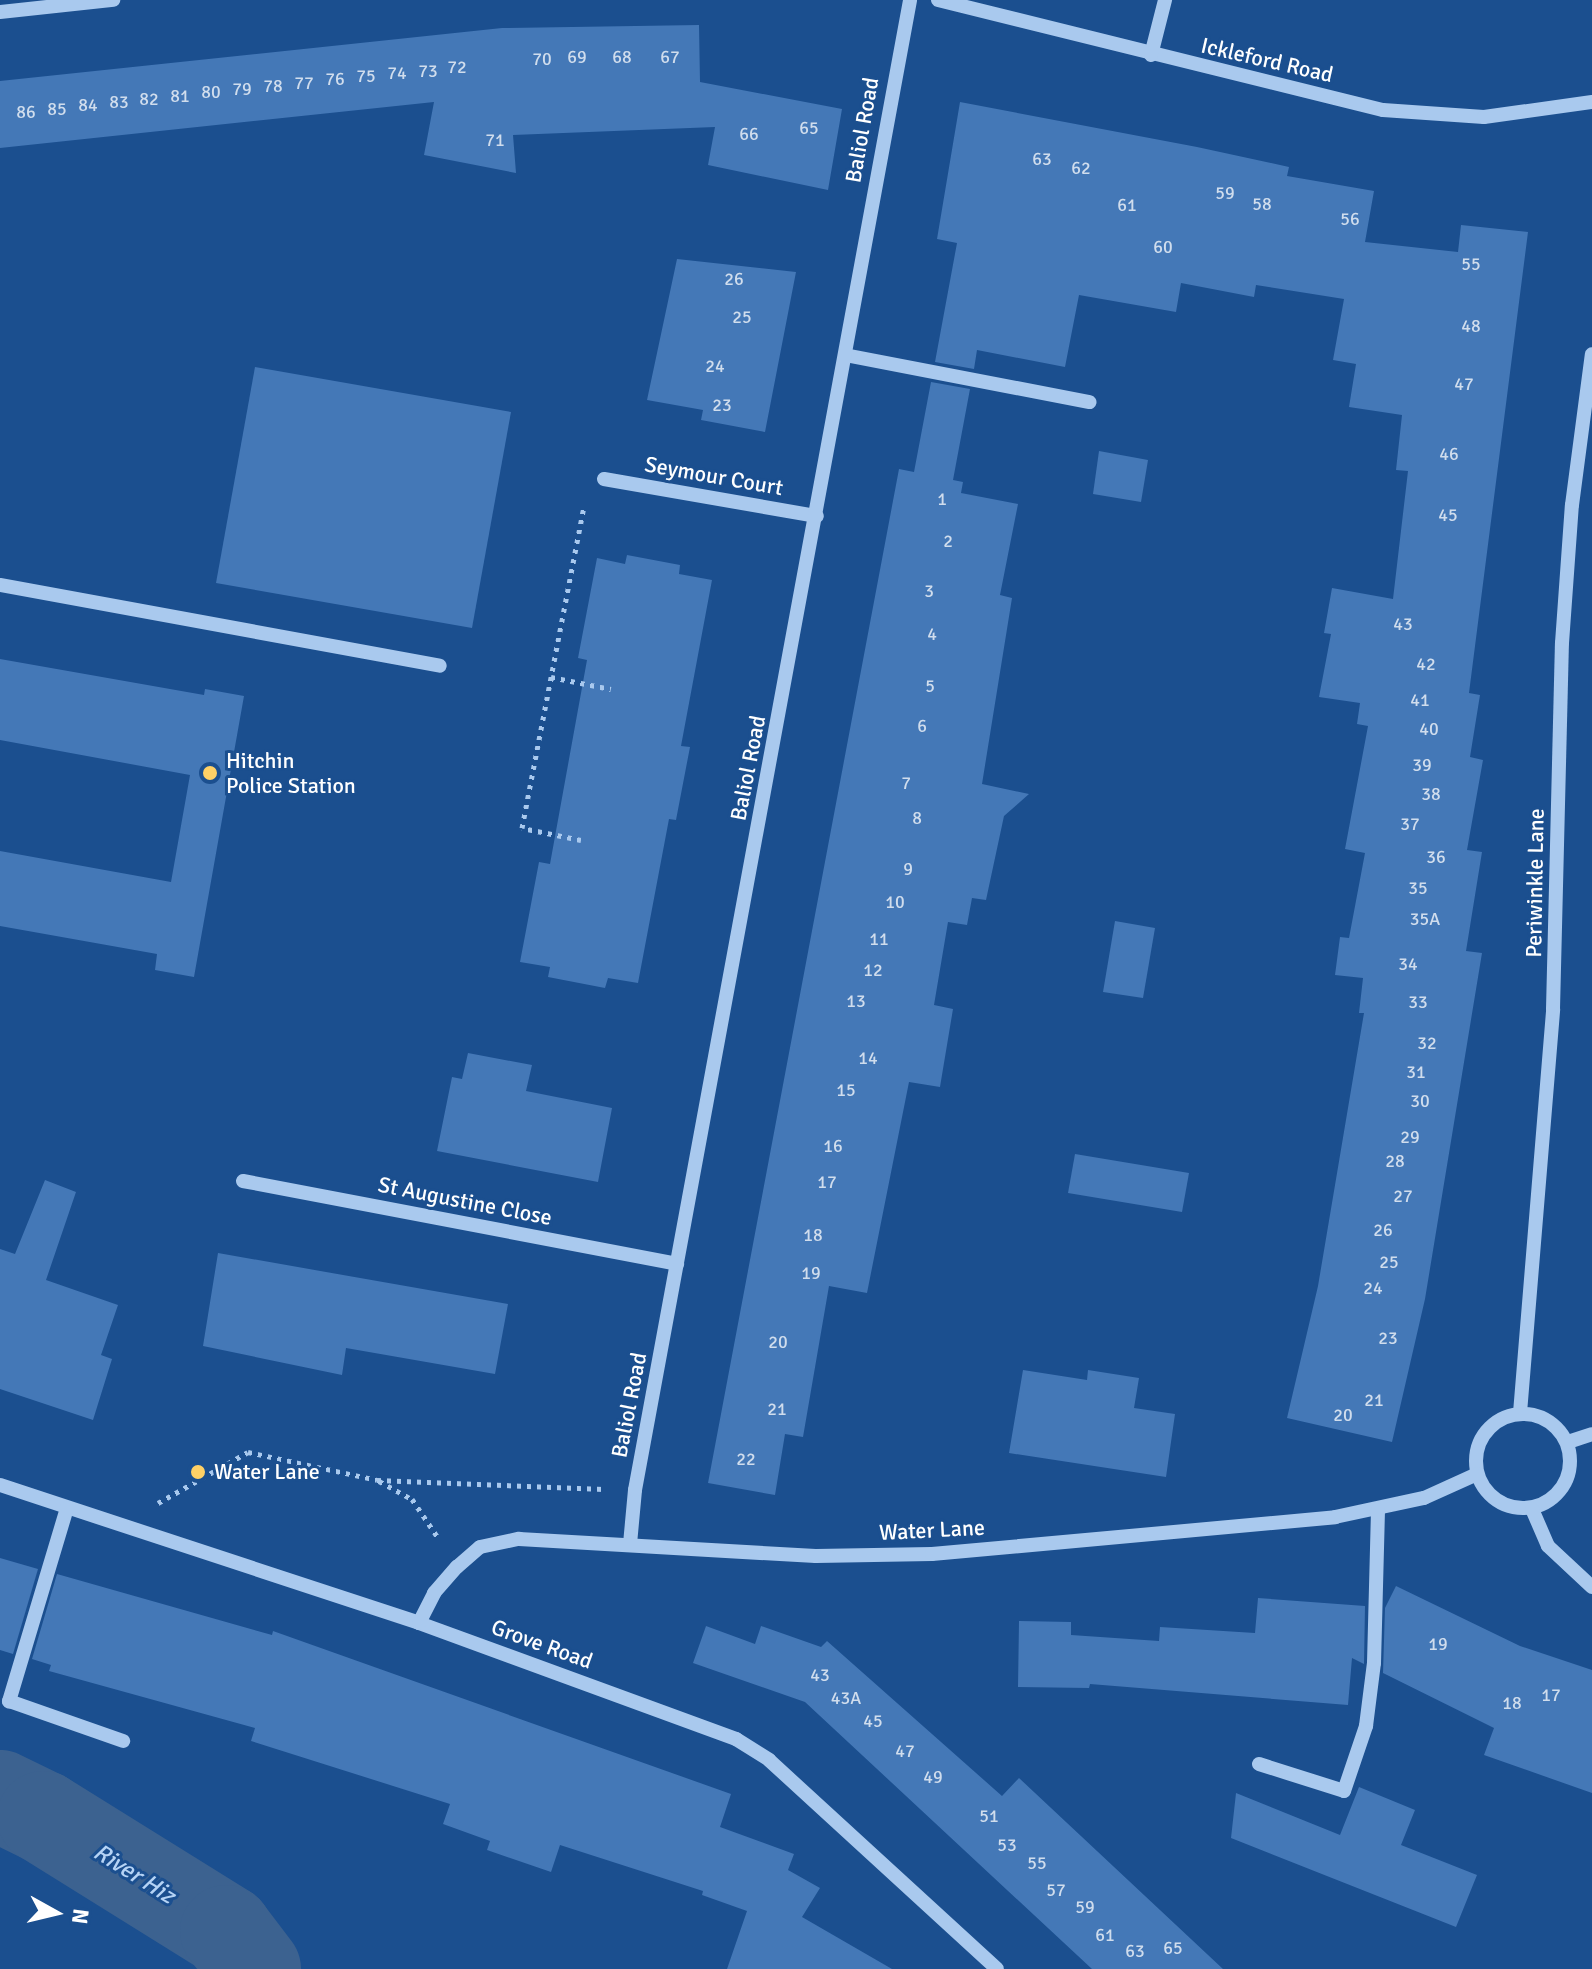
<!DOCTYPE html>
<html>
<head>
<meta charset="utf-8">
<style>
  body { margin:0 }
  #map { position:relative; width:1592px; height:1969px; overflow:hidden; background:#1b4f8f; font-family:Signika,sans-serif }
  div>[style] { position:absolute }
  .river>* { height:92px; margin:-46px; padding:0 46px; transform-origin:46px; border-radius:46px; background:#3c6290 }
  .building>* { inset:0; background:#4478b7 }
  .path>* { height:5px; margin-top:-2.5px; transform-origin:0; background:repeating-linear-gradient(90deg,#a9c9ee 0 4px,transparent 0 10px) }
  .minor>* { height:14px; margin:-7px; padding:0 7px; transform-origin:7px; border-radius:7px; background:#a9c9ee }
  .minor>.ring { margin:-7px; padding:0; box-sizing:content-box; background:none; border:14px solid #a9c9ee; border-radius:50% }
  .dots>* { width:22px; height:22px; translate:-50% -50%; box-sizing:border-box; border:4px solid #1b4f8f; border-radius:50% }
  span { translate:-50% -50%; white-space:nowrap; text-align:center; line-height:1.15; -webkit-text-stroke:6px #1b4f8f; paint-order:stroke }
  .number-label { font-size:18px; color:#d0dded }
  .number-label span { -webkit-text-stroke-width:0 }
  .street-label { font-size:22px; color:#fff }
  .poi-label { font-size:22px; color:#fff }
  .left { translate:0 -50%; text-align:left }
  .water-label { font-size:24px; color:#b5d3f5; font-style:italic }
  .north { position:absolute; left:16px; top:1873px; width:80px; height:80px; -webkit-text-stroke:6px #1b4f8f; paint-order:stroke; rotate:98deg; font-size:22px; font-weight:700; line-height:32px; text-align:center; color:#fff }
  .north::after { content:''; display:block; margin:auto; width:28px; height:36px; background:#fff; clip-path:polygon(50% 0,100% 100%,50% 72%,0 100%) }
</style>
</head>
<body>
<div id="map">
  <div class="river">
    <i style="left:0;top:1796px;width:48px;rotate:26deg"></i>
    <i style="left:43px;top:1817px;width:216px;rotate:31.9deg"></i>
    <i style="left:226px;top:1931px;width:48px;rotate:52.7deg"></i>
  </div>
  <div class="building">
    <i style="clip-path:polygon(699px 25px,700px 82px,842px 109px,828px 190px,708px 165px,715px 127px,513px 135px,516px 173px,424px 155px,434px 102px,0 148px,0 81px,502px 28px)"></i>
    <i style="clip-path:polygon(960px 102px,1197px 147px,1289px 167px,1287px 176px,1374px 191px,1365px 242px,1458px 252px,1461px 225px,1528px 232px,1469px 693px,1480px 695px,1470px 757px,1483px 760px,1467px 850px,1482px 852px,1466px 951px,1482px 953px,1425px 1299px,1392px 1442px,1287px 1418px,1318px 1286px,1364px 1013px,1359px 1013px,1363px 978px,1335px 975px,1340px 937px,1349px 938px,1365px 853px,1345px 849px,1368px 726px,1357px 724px,1360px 703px,1319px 697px,1331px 634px,1324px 633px,1332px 588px,1393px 599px,1408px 471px,1396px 470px,1402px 415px,1349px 407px,1356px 364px,1333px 360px,1344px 299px,1256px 285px,1254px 297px,1181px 283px,1176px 312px,1079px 295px,1065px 367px,977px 350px,974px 369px,935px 362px,957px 243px,937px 239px)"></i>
    <i style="clip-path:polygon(677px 259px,796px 272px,765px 432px,701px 420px,703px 410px,647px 400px)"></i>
    <i style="clip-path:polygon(255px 367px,511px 412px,472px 628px,216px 583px)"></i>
    <i style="clip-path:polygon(931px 382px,970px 389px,953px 480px,963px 482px,961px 493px,1018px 504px,1000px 595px,1012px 598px,982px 784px,1029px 794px,1004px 816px,986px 900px,972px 898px,967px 925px,948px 922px,934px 1005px,953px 1009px,940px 1087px,909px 1082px,867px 1293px,829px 1286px,803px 1437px,785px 1434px,775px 1495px,708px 1483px,899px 469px,914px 472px)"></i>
    <i style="clip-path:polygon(1099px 451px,1148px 460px,1141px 502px,1093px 494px)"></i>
    <i style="clip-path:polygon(627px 555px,680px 565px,679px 574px,712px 580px,681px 746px,690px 747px,676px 820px,669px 819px,638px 983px,608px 978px,605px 988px,548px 977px,550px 967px,520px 962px,539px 862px,550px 864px,587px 660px,578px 658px,597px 558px,625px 564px)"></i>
    <i style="clip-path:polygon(0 659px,204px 695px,205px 689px,244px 696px,194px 977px,155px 970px,157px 954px,0 926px,0 851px,171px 882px,190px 775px,0 740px)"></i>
    <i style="clip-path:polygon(1115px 921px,1155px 928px,1143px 998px,1103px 992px)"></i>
    <i style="clip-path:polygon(468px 1053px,532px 1065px,526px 1091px,612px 1108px,598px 1182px,437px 1151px,452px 1077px,462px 1079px)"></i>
    <i style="clip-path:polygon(1075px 1154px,1189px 1173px,1182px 1212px,1068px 1193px)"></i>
    <i style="clip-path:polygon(45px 1180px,76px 1192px,46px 1280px,118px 1305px,101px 1355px,112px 1359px,93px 1420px,0 1389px,0 1249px,15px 1254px)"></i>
    <i style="clip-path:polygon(218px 1253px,508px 1304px,495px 1374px,346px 1348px,342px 1375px,203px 1346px)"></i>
    <i style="clip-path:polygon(1023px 1370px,1087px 1380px,1088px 1370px,1139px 1378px,1134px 1408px,1175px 1414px,1166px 1477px,1009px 1453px)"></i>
    <i style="clip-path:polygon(0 1558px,38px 1569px,13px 1654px,0 1650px)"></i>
    <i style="clip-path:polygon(57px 1574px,272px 1635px,273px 1631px,731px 1794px,720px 1827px,794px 1854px,788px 1870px,820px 1888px,802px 1917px,892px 1969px,727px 1969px,747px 1911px,702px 1895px,703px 1891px,560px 1845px,551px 1872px,487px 1850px,490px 1841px,443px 1824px,450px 1804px,251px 1741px,255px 1728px,49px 1671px,51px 1665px,32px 1659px)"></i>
    <i style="clip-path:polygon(1396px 1586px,1520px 1646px,1592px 1670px,1592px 1793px,1484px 1755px,1494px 1728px,1383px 1673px,1385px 1608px)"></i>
    <i style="clip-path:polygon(1258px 1598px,1365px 1606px,1364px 1664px,1352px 1658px,1348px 1705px,1090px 1684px,1089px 1688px,1018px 1687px,1019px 1621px,1071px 1622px,1071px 1635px,1159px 1641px,1160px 1627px,1255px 1633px)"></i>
    <i style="clip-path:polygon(706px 1626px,755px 1644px,761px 1626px,821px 1647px,827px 1641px,1002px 1796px,1019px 1778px,1223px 1969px,1092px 1969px,805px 1702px,693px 1663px)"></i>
    <i style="clip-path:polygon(1359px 1787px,1415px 1810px,1401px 1845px,1477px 1875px,1456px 1927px,1231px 1838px,1236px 1793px,1340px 1835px)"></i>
  </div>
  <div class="path">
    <i style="left:551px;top:677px;width:61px;rotate:11.3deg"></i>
    <i style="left:581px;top:840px;width:60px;rotate:-168.5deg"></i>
    <i style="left:522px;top:828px;width:329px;rotate:-79.1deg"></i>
    <i style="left:379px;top:1481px;width:38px;rotate:29deg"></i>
    <i style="left:412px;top:1499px;width:48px;rotate:56deg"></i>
    <i style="left:158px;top:1503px;width:103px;rotate:-29.5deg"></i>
    <i style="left:248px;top:1452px;width:132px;rotate:12.2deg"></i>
    <i style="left:377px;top:1480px;width:227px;rotate:2.3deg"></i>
  </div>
  <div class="minor">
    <i style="left:938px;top:0;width:458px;rotate:13.9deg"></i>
    <i style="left:1383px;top:110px;width:101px;rotate:4deg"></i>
    <i style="left:1484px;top:117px;width:109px;rotate:-7.9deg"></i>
    <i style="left:0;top:12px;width:114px;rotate:-6.1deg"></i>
    <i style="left:1151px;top:55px;width:57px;rotate:-75.7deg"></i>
    <i style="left:845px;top:355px;width:249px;rotate:10.9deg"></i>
    <i style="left:604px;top:479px;width:216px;rotate:9.9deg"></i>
    <i style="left:0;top:585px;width:447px;rotate:10.4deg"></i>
    <i style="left:243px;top:1181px;width:442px;rotate:10.8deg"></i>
    <i style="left:1520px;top:1413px;width:405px;rotate:-85.3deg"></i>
    <i style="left:1553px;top:1009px;width:366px;rotate:-88.6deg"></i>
    <i style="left:1562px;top:643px;width:138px;rotate:-85.9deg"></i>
    <i style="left:1572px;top:505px;width:152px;rotate:-82.5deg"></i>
    <i class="ring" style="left:1476px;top:1414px;width:80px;height:80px"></i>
    <i style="left:1568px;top:1442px;width:25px;rotate:-18deg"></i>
    <i style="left:0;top:1485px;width:441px;rotate:18.2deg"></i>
    <i style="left:419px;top:1623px;width:338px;rotate:20.1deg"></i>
    <i style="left:736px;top:1739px;width:39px;rotate:32deg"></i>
    <i style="left:769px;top:1760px;width:309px;rotate:42.5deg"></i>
    <i style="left:67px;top:1508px;width:202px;rotate:106.7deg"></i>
    <i style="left:9px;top:1701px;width:121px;rotate:19.3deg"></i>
    <i style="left:1532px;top:1509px;width:40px;rotate:66.6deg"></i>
    <i style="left:1548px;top:1546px;width:60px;rotate:43deg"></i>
    <i style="left:630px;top:1544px;width:54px;rotate:-84.7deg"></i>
    <i style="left:635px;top:1490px;width:1515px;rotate:-79.54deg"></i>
    <i style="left:419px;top:1623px;width:34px;rotate:-63deg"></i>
    <i style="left:434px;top:1593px;width:35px;rotate:-49deg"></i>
    <i style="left:457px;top:1567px;width:30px;rotate:-41deg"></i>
    <i style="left:480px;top:1547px;width:40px;rotate:-12deg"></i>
    <i style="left:519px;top:1539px;width:297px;rotate:3.3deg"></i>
    <i style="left:816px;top:1556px;width:116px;rotate:-1deg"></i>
    <i style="left:932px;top:1554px;width:405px;rotate:-5.2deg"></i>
    <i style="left:1335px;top:1517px;width:91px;rotate:-12.1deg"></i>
    <i style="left:1424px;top:1498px;width:58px;rotate:-24.4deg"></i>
    <i style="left:1259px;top:1764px;width:89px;rotate:17.6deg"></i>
    <i style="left:1344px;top:1791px;width:69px;rotate:-71.3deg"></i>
    <i style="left:1366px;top:1726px;width:64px;rotate:-82.8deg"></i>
    <i style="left:1374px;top:1663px;width:153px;rotate:-88.5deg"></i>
  </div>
  <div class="dots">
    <i style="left:210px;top:773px;background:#ffd166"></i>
    <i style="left:198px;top:1472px;background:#ffd166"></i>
  </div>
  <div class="number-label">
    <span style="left:577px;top:57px">69</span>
    <span style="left:622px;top:57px">68</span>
    <span style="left:670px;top:57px">67</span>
    <span style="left:542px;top:59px">70</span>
    <span style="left:457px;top:67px">72</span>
    <span style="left:428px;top:71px">73</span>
    <span style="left:397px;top:73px">74</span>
    <span style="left:366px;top:76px">75</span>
    <span style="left:335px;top:79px">76</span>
    <span style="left:304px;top:83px">77</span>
    <span style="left:273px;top:86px">78</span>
    <span style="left:242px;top:89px">79</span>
    <span style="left:211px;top:92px">80</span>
    <span style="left:180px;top:96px">81</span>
    <span style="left:149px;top:99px">82</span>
    <span style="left:119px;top:102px">83</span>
    <span style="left:88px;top:105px">84</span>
    <span style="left:57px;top:109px">85</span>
    <span style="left:26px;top:112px">86</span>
    <span style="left:809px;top:128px">65</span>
    <span style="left:749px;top:134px">66</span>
    <span style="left:495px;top:140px">71</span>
    <span style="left:1042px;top:159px">63</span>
    <span style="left:1081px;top:168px">62</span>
    <span style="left:1225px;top:193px">59</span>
    <span style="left:1262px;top:204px">58</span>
    <span style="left:1127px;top:205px">61</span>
    <span style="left:1350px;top:219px">56</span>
    <span style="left:1163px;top:247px">60</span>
    <span style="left:1471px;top:264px">55</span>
    <span style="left:734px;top:279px">26</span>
    <span style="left:742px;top:317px">25</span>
    <span style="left:1471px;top:326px">48</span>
    <span style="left:715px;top:366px">24</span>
    <span style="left:1464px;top:384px">47</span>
    <span style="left:722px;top:405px">23</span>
    <span style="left:1449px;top:454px">46</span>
    <span style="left:942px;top:499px">1</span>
    <span style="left:1448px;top:515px">45</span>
    <span style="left:948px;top:541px">2</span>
    <span style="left:929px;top:591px">3</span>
    <span style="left:1403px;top:624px">43</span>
    <span style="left:932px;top:634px">4</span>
    <span style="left:1426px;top:664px">42</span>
    <span style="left:930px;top:686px">5</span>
    <span style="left:1420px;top:700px">41</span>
    <span style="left:922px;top:726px">6</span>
    <span style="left:1429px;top:729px">40</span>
    <span style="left:1422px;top:765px">39</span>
    <span style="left:906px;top:783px">7</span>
    <span style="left:1431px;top:794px">38</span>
    <span style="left:917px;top:818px">8</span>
    <span style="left:1410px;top:824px">37</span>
    <span style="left:1436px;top:857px">36</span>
    <span style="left:908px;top:869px">9</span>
    <span style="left:1418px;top:888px">35</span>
    <span style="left:895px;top:902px">10</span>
    <span style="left:1425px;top:919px">35A</span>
    <span style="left:879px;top:939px">11</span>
    <span style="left:1408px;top:964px">34</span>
    <span style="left:873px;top:970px">12</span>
    <span style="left:856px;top:1001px">13</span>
    <span style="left:1418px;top:1002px">33</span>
    <span style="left:1427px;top:1043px">32</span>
    <span style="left:868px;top:1058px">14</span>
    <span style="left:1416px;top:1072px">31</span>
    <span style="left:846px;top:1090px">15</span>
    <span style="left:1420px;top:1101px">30</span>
    <span style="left:1410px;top:1137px">29</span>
    <span style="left:833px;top:1146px">16</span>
    <span style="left:1395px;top:1161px">28</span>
    <span style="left:827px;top:1182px">17</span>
    <span style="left:1403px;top:1196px">27</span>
    <span style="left:1383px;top:1230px">26</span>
    <span style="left:813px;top:1235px">18</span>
    <span style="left:1389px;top:1262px">25</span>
    <span style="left:811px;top:1273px">19</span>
    <span style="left:1373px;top:1288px">24</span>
    <span style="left:1388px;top:1338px">23</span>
    <span style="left:778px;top:1342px">20</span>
    <span style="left:1374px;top:1400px">21</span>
    <span style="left:777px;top:1409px">21</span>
    <span style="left:1343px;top:1415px">20</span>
    <span style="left:746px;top:1459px">22</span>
    <span style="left:1438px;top:1644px">19</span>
    <span style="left:820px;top:1675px">43</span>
    <span style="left:1551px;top:1695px">17</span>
    <span style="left:846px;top:1698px">43A</span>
    <span style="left:1512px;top:1703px">18</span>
    <span style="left:873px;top:1721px">45</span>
    <span style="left:905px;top:1751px">47</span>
    <span style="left:933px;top:1777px">49</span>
    <span style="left:989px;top:1816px">51</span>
    <span style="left:1007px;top:1845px">53</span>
    <span style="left:1037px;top:1863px">55</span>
    <span style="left:1056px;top:1890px">57</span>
    <span style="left:1085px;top:1907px">59</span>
    <span style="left:1105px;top:1935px">61</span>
    <span style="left:1173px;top:1948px">65</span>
    <span style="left:1135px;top:1951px">63</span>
  </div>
  <div class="street-label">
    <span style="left:1267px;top:60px;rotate:13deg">Ickleford Road</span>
    <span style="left:862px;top:130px;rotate:-80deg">Baliol Road</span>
    <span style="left:714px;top:476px;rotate:10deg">Seymour Court</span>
    <span style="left:748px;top:768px;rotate:-79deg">Baliol Road</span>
    <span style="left:1535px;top:883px;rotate:-89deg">Periwinkle Lane</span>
    <span style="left:465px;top:1201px;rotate:11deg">St Augustine Close</span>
    <span style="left:629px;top:1405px;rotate:-79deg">Baliol Road</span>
    <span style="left:932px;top:1530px;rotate:-3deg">Water Lane</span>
    <span style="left:542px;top:1644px;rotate:20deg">Grove Road</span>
  </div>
  <div class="poi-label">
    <span class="left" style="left:226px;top:773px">Hitchin<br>Police Station</span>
    <span class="left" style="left:214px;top:1472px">Water Lane</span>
  </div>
  <div class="water-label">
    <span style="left:134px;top:1874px;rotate:32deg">River Hiz</span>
  </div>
  <div class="north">N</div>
</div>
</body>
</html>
